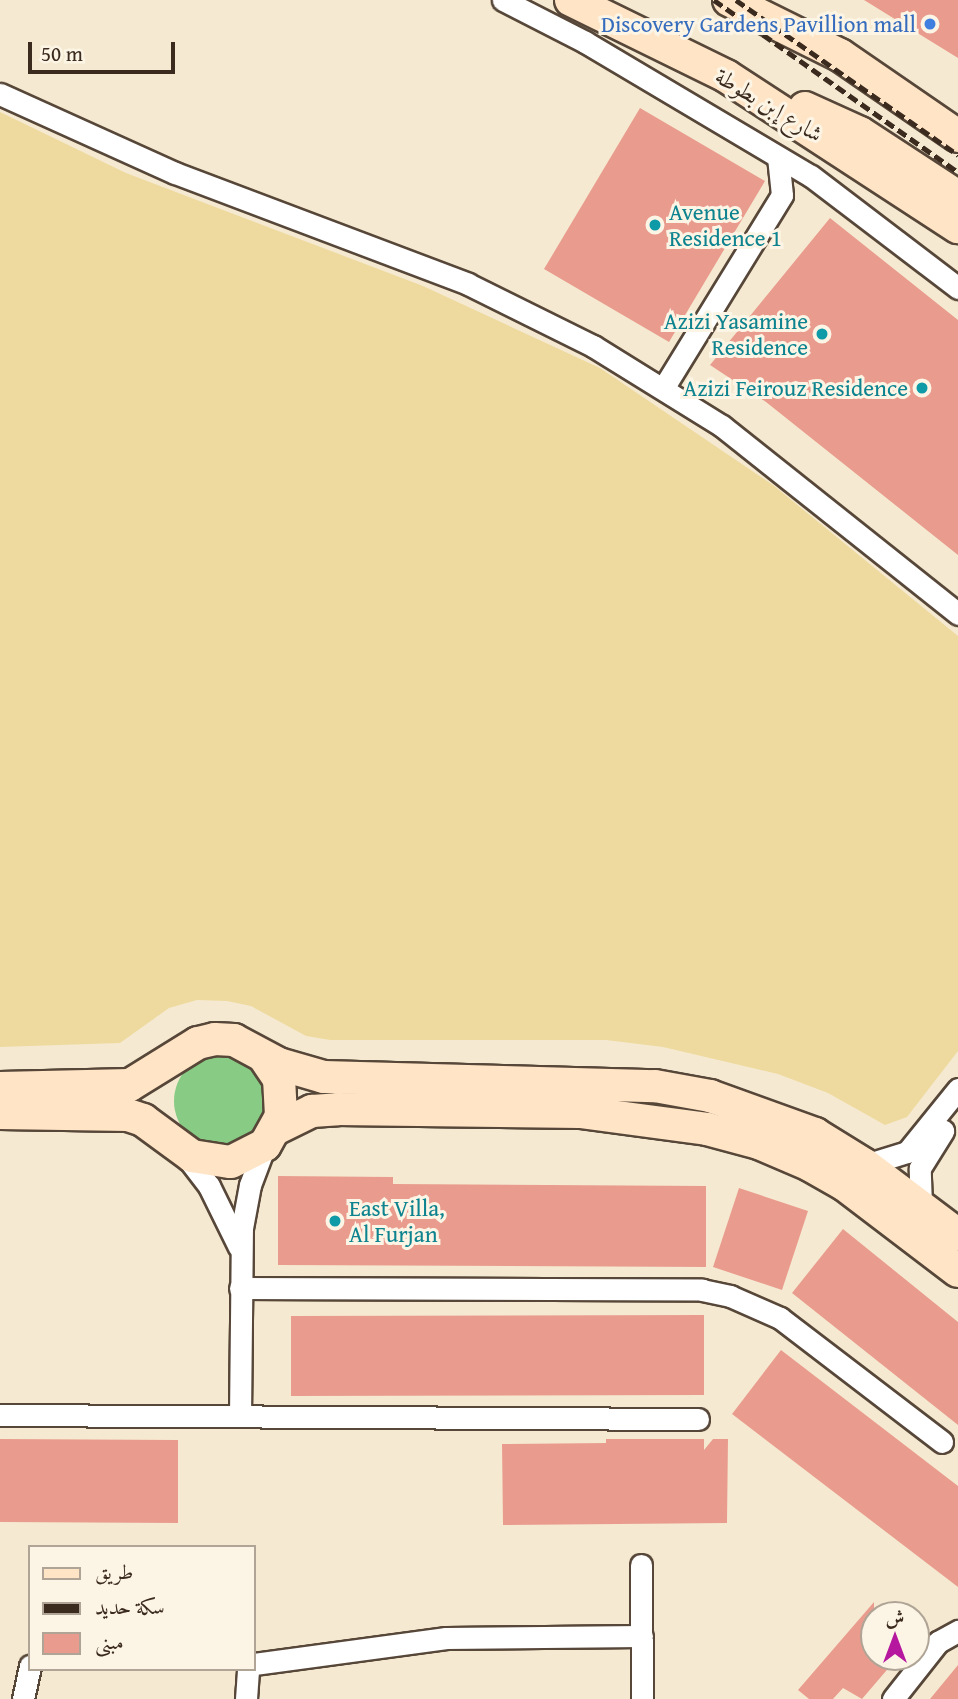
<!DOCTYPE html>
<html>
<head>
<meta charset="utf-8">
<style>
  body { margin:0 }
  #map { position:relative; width:958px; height:1699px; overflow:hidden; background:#f5ead1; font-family:"Gentium Book Plus",Amiri,serif }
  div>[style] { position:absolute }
  .green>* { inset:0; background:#87cb84 }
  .round { border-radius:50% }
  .sand>* { inset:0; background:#eeda9e }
  .building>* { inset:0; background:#e99c8e }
  .roads { filter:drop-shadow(2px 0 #574739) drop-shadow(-2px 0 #574739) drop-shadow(0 2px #574739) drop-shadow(0 -2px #574739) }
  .street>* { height:21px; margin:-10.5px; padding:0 10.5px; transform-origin:10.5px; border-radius:10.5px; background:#fff }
  .secondary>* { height:32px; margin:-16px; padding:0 16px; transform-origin:16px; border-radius:16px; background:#ffe4c6 }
  .rail>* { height:5px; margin-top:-2.5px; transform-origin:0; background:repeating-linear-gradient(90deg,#3b2a1e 0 10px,transparent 0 15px) }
  .dots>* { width:19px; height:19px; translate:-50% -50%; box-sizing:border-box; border:4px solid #fcf5e5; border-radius:50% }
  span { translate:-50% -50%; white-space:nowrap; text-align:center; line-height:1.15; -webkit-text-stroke:6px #fcf5e5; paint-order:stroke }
  .shop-label { font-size:23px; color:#366cbe }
  .right { translate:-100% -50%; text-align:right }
  .street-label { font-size:23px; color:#3b2a1e }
  .culture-label { font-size:23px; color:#0d838f }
  .left { translate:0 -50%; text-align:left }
  .legend { position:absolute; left:28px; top:1545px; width:228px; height:126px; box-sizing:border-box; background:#fcf5e5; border:2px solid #afa495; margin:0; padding:9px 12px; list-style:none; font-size:21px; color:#3b2a1e }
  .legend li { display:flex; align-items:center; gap:14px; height:35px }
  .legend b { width:35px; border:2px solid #afa495 }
  .north { position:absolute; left:860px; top:1601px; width:70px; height:70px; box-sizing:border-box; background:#fcf5e5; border:2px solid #afa495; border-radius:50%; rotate:0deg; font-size:19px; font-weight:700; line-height:28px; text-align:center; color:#3b2a1e }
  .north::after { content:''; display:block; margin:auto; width:24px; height:32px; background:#b5179e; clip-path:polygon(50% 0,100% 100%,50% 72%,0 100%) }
  .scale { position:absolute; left:28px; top:42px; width:147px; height:32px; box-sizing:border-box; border:4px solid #3b2a1e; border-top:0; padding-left:9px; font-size:21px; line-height:24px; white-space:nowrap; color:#3b2a1e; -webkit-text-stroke:5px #fcf5e5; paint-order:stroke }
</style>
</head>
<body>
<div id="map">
  <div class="green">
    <i class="round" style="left:174px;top:1054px;width:94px;height:94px"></i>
  </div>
  <div class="sand">
    <i style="clip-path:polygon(0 112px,126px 173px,423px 286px,600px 368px,773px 485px,958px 636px,958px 1051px,907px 1117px,885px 1125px,828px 1093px,778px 1074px,663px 1047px,606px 1040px,330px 1040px,306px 1036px,251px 1006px,227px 1001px,197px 1000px,169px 1008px,120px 1043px,0 1047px)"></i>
  </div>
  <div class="building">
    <i style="clip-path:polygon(864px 0,958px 0,958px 58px)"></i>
    <i style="clip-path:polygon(640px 108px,765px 181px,669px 342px,544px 269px)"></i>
    <i style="clip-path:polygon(830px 218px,958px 320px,958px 555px,766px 402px,710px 365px)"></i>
    <i style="clip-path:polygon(278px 1176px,393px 1177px,393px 1184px,706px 1186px,706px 1267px,278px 1265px)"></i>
    <i style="clip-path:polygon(739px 1188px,808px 1211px,782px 1290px,713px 1267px)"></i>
    <i style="clip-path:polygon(843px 1229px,958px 1322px,958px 1425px,792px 1293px)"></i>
    <i style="clip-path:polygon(704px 1315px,704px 1395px,291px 1396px,291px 1316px)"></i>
    <i style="clip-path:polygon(781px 1350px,958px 1486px,958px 1587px,732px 1414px)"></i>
    <i style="clip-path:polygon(0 1439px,178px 1440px,178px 1523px,0 1522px)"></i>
    <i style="clip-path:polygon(606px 1439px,704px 1439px,704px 1450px,713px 1439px,728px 1439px,727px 1523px,503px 1525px,502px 1444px,606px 1443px)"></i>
    <i style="clip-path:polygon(874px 1602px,874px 1657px,892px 1664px,862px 1699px,843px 1688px,833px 1699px,809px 1699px,798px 1690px)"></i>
    <i style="clip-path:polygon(958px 1665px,958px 1699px,930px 1699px)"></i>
  </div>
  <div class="roads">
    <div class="street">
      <i style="left:503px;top:0;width:92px;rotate:27.1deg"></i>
      <i style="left:585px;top:42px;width:263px;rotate:30.7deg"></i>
      <i style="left:811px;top:176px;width:185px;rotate:37.3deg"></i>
      <i style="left:0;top:94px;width:192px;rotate:24.3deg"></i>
      <i style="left:175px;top:173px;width:313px;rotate:20.7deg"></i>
      <i style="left:468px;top:284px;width:140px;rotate:26.4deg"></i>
      <i style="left:593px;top:346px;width:152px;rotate:31.8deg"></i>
      <i style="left:722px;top:426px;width:302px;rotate:38.5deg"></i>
      <i style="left:664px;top:387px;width:225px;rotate:-58.4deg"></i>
      <i style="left:782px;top:195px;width:38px;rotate:-96deg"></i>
      <i style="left:183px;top:1152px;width:43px;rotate:52.6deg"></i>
      <i style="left:209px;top:1186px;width:68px;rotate:63.8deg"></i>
      <i style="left:865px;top:1165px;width:44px;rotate:-17.2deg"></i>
      <i style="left:907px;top:1152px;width:81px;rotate:-51deg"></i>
      <i style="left:921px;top:1206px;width:38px;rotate:-92deg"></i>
      <i style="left:920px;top:1168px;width:44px;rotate:-58.1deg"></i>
      <i style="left:240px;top:1288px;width:462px;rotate:0.2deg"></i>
      <i style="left:702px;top:1290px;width:29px;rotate:12deg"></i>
      <i style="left:730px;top:1296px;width:55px;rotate:23.7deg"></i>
      <i style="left:780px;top:1318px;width:204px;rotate:37.4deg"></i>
      <i style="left:0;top:1415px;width:698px;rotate:0.33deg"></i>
      <i style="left:240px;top:1416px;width:188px;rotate:-89.4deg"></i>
      <i style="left:242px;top:1228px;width:44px;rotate:-79.5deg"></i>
      <i style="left:250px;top:1185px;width:43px;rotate:-69.4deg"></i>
      <i style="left:641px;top:1565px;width:134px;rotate:89.6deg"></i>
      <i style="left:254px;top:1664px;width:194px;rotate:-7.7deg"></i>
      <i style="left:446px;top:1638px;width:196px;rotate:-0.6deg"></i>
      <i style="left:23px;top:1699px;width:34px;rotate:-78deg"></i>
      <i style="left:246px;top:1699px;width:30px;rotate:-86deg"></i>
      <i style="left:893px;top:1699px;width:73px;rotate:-51.7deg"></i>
      <i style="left:938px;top:1642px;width:23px;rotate:-29deg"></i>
    </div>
    <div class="secondary">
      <i style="left:571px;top:0;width:173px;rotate:26.1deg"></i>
      <i style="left:726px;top:76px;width:277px;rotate:33.1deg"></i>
      <i style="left:729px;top:0;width:124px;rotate:26.4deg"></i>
      <i style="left:840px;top:55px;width:143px;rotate:34.5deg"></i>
      <i style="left:805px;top:108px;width:60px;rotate:24.4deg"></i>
      <i style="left:860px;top:133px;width:117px;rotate:33.1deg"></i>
      <i style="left:0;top:1088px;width:130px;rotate:-1.3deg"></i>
      <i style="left:130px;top:1085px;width:80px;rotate:-31.7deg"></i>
      <i style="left:198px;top:1043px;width:17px;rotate:-13deg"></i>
      <i style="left:215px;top:1039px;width:19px;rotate:3deg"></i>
      <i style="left:234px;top:1040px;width:51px;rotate:28.1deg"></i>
      <i style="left:279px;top:1064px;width:47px;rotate:16.1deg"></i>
      <i style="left:324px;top:1077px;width:331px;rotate:1.6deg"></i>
      <i style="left:655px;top:1086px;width:56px;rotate:10.3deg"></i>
      <i style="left:710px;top:1096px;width:112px;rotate:19.9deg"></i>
      <i style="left:815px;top:1134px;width:59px;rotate:31.8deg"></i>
      <i style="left:865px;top:1165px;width:116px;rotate:37deg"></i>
      <i style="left:0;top:1113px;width:128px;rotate:0.9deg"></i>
      <i style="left:128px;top:1115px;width:16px;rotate:18deg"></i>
      <i style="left:143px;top:1120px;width:61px;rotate:36.3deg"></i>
      <i style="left:192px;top:1156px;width:39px;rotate:9deg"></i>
      <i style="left:231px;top:1162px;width:38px;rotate:-27deg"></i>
      <i style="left:265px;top:1145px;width:33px;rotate:-61deg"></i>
      <i style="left:281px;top:1116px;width:37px;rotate:-93deg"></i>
      <i style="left:279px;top:1079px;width:25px;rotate:-124deg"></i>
      <i style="left:277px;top:1128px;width:39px;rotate:-26deg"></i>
      <i style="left:312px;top:1111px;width:26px;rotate:-4deg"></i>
      <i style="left:338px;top:1109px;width:242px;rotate:0.7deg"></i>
      <i style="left:580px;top:1112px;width:128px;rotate:7.6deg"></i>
      <i style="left:707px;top:1129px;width:54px;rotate:15.1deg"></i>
      <i style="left:759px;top:1143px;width:56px;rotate:23.3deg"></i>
      <i style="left:810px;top:1165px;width:40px;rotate:29.7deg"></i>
      <i style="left:845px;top:1185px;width:142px;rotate:37.3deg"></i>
    </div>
  </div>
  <div class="rail">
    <i style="left:714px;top:0;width:299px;rotate:35.2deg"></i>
    <i style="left:736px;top:0;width:271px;rotate:34.9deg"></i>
  </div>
  <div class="dots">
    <i style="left:930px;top:24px;background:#3f7fe0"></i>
    <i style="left:655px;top:225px;background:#0f9aa8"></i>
    <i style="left:822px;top:334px;background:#0f9aa8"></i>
    <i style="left:922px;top:388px;background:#0f9aa8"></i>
    <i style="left:335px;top:1221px;background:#0f9aa8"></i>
  </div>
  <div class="shop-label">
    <span class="right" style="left:916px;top:24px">Discovery Gardens Pavillion mall</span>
  </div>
  <div class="street-label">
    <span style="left:769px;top:105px;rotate:31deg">شارع إبن بطوطة</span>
  </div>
  <div class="culture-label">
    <span class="left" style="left:669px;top:225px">Avenue<br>Residence 1</span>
    <span class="right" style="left:808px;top:334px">Azizi Yasamine<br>Residence</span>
    <span class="right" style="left:908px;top:388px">Azizi Feirouz Residence</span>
    <span class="left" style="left:349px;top:1221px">East Villa,<br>Al Furjan</span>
  </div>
  <ul class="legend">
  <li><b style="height:9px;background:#ffe4c6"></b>طريق</li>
  <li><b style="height:9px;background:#3b2a1e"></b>سكة حديد</li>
  <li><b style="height:19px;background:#e99c8e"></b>مبنى</li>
  </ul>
  <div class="north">ش</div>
  <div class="scale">50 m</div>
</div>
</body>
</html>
